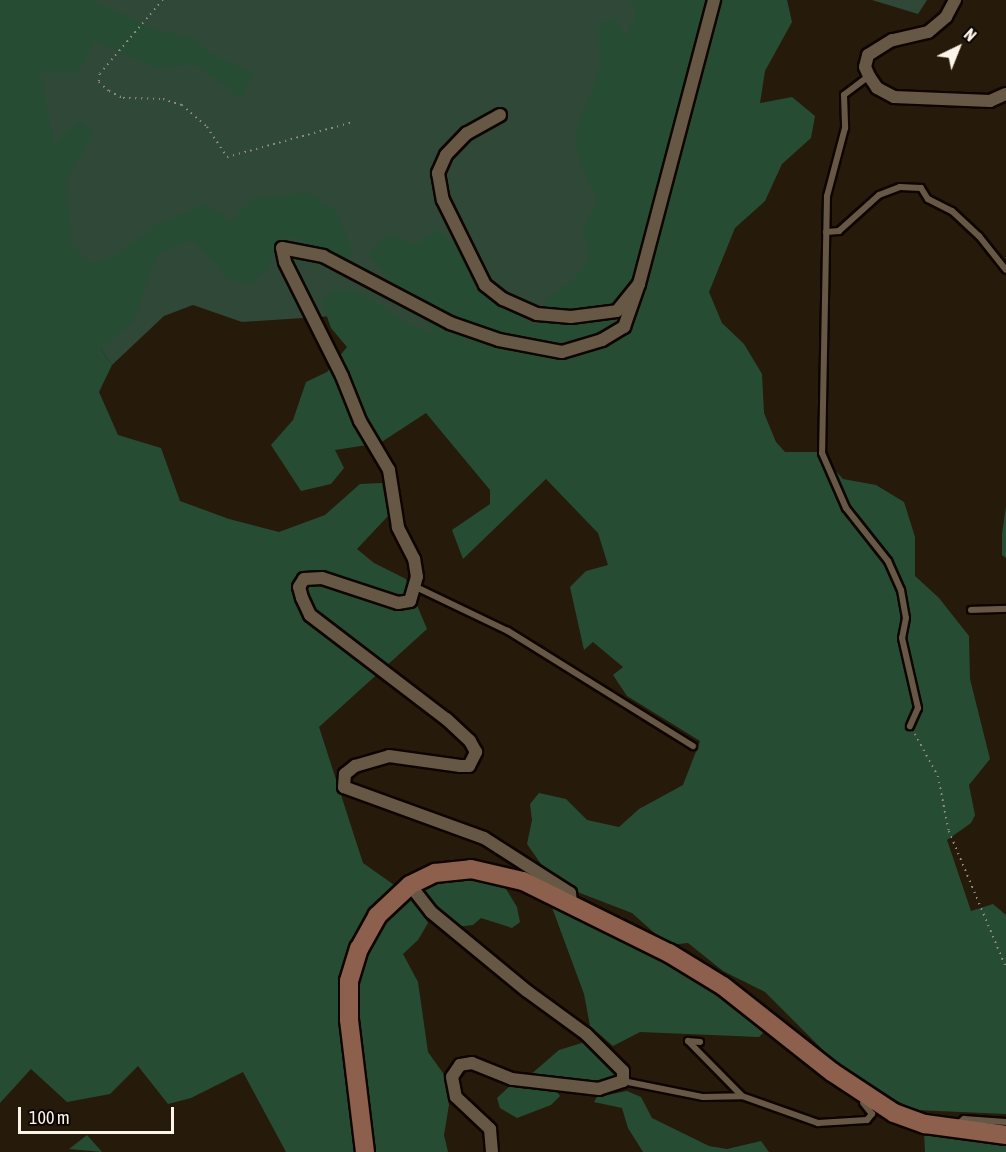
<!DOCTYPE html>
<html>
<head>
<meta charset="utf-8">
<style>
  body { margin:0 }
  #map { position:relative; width:1006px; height:1152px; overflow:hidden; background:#261a0a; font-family:"Asap Condensed",sans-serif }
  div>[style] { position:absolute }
  .green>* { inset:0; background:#304837 }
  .forest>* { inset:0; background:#264d34 }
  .path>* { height:1.5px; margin-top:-0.75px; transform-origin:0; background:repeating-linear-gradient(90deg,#958b7d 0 1.5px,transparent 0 6px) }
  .roads { filter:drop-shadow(2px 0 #0f0500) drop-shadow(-2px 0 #0f0500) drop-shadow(0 2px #0f0500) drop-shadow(0 -2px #0f0500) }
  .lane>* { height:6px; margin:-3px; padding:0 3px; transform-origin:3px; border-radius:3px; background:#665845 }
  .street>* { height:12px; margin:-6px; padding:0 6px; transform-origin:6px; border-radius:6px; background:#665845 }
  .secondary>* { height:18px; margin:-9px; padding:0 9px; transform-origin:9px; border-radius:9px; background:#8c604d }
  span { translate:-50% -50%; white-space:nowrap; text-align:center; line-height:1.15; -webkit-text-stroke:4.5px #0b0602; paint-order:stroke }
  .north { position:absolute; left:928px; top:18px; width:60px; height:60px; -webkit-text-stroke:4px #0b0602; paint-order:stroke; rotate:43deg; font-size:16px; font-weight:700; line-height:24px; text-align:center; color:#fcf4e9 }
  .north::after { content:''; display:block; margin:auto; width:21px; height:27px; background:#fcf4e9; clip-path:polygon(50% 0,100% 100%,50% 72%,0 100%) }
  .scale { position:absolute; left:18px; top:1107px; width:156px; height:27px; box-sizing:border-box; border:3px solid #fcf4e9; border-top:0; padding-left:8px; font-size:18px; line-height:21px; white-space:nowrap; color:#fcf4e9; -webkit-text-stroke:4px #0b0602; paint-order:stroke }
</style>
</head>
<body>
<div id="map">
  <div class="green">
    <i style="clip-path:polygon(0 0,751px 0,618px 388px,333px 316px,242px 322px,193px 305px,164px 316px,112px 365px,34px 252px)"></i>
    <i style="clip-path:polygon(872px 0,927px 0,918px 14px)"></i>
  </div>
  <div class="forest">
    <i style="clip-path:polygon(0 0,93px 0,160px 32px,188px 35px,212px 55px,252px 73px,242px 98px,195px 64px,159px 69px,95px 41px,78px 73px,40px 73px,54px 145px,80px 120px,93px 133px,66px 181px,72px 246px,90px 264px,118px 255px,155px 226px,203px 204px,232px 221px,254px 198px,308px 193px,335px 211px,353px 252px,347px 258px,294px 238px,282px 238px,267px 269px,252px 284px,229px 279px,193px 240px,157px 254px,134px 321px,101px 349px,112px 365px,99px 392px,118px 435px,161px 448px,180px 501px,229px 519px,279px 532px,325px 515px,360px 484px,382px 483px,388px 516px,357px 549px,374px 563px,406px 579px,427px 629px,319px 727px,363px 863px,414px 899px,428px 923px,418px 940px,403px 954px,418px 982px,428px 1052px,443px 1073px,449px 1105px,444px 1135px,448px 1152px,286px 1152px,243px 1072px,191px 1098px,168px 1104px,138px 1066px,110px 1094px,67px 1102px,31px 1069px,0 1103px)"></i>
    <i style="clip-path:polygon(631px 0,787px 0,792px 22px,765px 71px,760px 103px,792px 97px,815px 116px,811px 138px,782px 164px,765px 201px,735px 228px,709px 292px,722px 323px,744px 344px,762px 374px,764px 413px,776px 442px,785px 452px,818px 452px,843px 479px,876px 485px,904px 502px,915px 537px,915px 576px,939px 598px,969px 636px,970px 679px,990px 759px,969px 785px,975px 815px,971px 823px,947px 840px,971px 911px,993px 904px,1006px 915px,1006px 1114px,916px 1110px,882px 1094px,841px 1068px,765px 992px,723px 971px,688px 943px,668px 945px,632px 913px,580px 893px,541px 864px,527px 844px,532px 820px,530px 804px,539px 793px,566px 799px,587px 820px,619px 827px,639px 809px,683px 785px,700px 741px,627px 696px,613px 675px,623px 667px,593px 642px,584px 650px,570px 587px,586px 571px,608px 565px,598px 533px,546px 479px,463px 559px,452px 530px,490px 504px,490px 490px,426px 413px,380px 443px,335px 450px,344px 468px,331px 484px,301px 491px,271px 445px,293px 420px,306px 382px,327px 372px,347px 347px,331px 328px,322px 303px,332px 290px,361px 292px,414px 328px,435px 332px,368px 254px,388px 234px,416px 245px,438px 230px,460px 250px,467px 273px,493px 301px,536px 326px,547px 297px,572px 282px,590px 260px,584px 228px,597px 202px,577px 152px,575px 134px,601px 66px,599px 24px,615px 18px,625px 38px,636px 18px)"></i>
    <i style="clip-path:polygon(1006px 506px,1006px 558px,1002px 555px,1002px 534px)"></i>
    <i style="clip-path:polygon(474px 874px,500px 879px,517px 907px,520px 922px,512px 928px,481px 918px,473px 925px,456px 927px,435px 912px,420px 888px,442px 878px)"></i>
    <i style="clip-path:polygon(550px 902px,684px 968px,769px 1027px,759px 1037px,640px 1032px,613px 1046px,590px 1026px,584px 994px)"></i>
    <i style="clip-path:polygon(585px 1042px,612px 1064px,617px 1074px,614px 1080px,569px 1082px,529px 1076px,559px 1050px)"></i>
    <i style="clip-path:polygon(512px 1084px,555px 1089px,560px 1096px,551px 1105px,517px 1118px,500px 1108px,497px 1098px)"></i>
    <i style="clip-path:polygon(627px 1091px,641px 1097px,652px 1118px,709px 1146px,727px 1149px,761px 1141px,769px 1152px,643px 1152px,628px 1128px,622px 1108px,594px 1102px,597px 1097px)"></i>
    <i style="clip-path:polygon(924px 1132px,1006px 1132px,1006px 1152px,925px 1152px)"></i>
    <i style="clip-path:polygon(87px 1135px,102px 1152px,69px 1149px)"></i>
  </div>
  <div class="path">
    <i style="left:163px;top:0;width:97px;rotate:130.4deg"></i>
    <i style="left:100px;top:74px;width:8px;rotate:97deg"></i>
    <i style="left:99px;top:82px;width:13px;rotate:42deg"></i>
    <i style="left:109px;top:91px;width:16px;rotate:27deg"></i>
    <i style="left:123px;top:98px;width:40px;rotate:1.4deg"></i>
    <i style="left:163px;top:99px;width:20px;rotate:18deg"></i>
    <i style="left:182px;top:105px;width:33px;rotate:41deg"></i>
    <i style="left:207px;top:127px;width:36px;rotate:56deg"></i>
    <i style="left:227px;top:157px;width:131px;rotate:-15.5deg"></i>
    <i style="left:915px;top:734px;width:48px;rotate:61.3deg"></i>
    <i style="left:938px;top:776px;width:56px;rotate:78.7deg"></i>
    <i style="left:949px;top:831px;width:147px;rotate:67.3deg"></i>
  </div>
  <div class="roads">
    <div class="lane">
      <i style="left:869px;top:76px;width:31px;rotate:143deg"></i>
      <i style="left:844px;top:95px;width:33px;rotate:88deg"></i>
      <i style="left:845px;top:128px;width:70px;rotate:104.8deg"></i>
      <i style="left:827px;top:196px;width:257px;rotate:91.1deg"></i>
      <i style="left:822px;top:453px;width:60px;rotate:66.4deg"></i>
      <i style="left:846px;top:508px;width:68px;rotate:51.6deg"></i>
      <i style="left:888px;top:561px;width:32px;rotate:66deg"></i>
      <i style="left:901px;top:590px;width:28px;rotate:80deg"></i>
      <i style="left:906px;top:618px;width:20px;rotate:101deg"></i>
      <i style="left:902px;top:638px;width:72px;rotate:77.1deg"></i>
      <i style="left:918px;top:708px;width:20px;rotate:114deg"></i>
      <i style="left:826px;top:232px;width:13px;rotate:-4deg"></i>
      <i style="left:839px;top:231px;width:54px;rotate:-42deg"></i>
      <i style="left:879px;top:195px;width:22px;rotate:-21deg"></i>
      <i style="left:900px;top:187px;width:21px;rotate:3deg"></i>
      <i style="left:921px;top:188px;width:13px;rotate:58deg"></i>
      <i style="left:928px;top:199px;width:27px;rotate:27deg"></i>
      <i style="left:952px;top:211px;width:37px;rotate:43deg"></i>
      <i style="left:979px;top:236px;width:43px;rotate:51.5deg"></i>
      <i style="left:416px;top:587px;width:102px;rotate:25.6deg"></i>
      <i style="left:508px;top:631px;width:218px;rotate:31.9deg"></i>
      <i style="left:971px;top:610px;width:35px;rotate:-2deg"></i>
      <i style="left:700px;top:1042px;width:12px;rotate:-175deg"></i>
      <i style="left:688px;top:1041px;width:77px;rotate:45.5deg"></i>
      <i style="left:623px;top:1081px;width:82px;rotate:11.3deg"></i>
      <i style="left:703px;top:1097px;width:39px;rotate:-1deg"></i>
      <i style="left:742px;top:1096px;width:81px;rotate:19.6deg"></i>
      <i style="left:818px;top:1123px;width:49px;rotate:-3.5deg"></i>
      <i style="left:867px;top:1120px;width:8px;rotate:-50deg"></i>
      <i style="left:872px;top:1114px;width:14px;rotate:-129deg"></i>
      <i style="left:958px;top:1124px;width:8px;rotate:-40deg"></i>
      <i style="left:964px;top:1119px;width:42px;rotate:4.1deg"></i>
    </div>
    <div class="street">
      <i style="left:955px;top:0;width:19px;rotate:118deg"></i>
      <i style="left:946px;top:17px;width:23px;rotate:140deg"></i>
      <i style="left:928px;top:32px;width:37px;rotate:167deg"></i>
      <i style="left:892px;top:40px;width:28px;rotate:148deg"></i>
      <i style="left:868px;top:55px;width:12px;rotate:104deg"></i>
      <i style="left:865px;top:67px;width:10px;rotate:66deg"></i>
      <i style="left:869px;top:76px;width:14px;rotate:56deg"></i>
      <i style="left:877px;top:88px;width:19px;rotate:28deg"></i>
      <i style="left:894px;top:97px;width:96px;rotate:2.4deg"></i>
      <i style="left:990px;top:101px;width:17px;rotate:-24deg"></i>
      <i style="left:500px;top:115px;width:38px;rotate:151deg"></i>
      <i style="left:467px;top:133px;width:30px;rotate:134deg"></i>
      <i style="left:446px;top:155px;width:20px;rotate:114deg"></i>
      <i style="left:438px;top:173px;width:27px;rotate:80deg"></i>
      <i style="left:443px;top:200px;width:95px;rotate:63.7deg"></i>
      <i style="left:485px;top:285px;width:23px;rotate:38deg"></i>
      <i style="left:503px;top:299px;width:37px;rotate:24deg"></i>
      <i style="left:537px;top:314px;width:34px;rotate:5deg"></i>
      <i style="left:571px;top:317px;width:46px;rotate:-7.4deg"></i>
      <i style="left:617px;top:311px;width:35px;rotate:-51deg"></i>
      <i style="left:639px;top:284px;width:294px;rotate:-75.2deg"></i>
      <i style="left:410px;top:885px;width:34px;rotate:52deg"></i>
      <i style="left:431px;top:912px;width:124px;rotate:39.5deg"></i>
      <i style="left:527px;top:991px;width:73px;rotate:36.1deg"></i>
      <i style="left:586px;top:1034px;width:52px;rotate:45deg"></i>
      <i style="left:623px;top:1071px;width:10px;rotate:90deg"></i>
      <i style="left:623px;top:1081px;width:25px;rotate:162deg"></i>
      <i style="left:599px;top:1089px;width:88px;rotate:-173.4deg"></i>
      <i style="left:512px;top:1079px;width:43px;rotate:-158.2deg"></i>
      <i style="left:472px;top:1063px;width:12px;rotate:171deg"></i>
      <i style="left:460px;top:1065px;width:14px;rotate:124deg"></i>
      <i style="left:452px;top:1077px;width:20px;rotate:79deg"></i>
      <i style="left:456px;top:1097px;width:47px;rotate:43.3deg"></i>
      <i style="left:490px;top:1129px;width:23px;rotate:85deg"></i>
      <i style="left:571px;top:904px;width:11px;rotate:-95deg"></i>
      <i style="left:570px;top:893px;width:102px;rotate:-147.4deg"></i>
      <i style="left:484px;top:838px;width:149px;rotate:-160deg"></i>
      <i style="left:344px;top:787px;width:13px;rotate:-86deg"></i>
      <i style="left:345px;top:774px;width:13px;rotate:-39deg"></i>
      <i style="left:355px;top:766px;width:35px;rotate:-16deg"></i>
      <i style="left:389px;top:756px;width:72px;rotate:8deg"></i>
      <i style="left:460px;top:766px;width:9px"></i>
      <i style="left:469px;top:766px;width:16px;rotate:-63deg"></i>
      <i style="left:476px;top:752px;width:13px;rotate:-119deg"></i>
      <i style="left:470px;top:741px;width:33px;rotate:-137deg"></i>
      <i style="left:446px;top:719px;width:171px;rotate:-142.6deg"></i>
      <i style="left:310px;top:615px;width:19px;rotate:-115deg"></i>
      <i style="left:302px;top:598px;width:11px;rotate:-105deg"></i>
      <i style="left:299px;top:587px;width:9px;rotate:-58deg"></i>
      <i style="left:304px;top:579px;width:18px;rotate:-3deg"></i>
      <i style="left:322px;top:578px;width:80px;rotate:18.2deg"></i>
      <i style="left:398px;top:603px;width:12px;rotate:-9deg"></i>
      <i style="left:410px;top:601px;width:25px;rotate:-74deg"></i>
      <i style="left:417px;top:577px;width:18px;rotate:-99deg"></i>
      <i style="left:414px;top:559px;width:36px;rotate:-117deg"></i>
      <i style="left:398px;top:527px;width:58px;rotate:-99deg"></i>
      <i style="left:389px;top:470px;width:57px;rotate:-120.6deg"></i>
      <i style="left:360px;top:421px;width:48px;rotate:-111.8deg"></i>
      <i style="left:342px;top:376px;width:127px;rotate:-116.6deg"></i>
      <i style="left:285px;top:262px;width:14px;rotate:-102deg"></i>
      <i style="left:282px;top:248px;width:42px;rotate:11deg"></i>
      <i style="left:323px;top:256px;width:144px;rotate:27.8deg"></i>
      <i style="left:450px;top:323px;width:52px;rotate:19.1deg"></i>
      <i style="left:499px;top:340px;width:64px;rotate:10.8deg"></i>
      <i style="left:562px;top:352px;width:42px;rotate:-16.7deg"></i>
      <i style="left:602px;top:340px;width:26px;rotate:-31deg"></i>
      <i style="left:624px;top:327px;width:46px;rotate:-70.8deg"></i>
    </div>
    <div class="secondary">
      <i style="left:365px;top:1152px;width:133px;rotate:-96.9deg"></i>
      <i style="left:349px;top:1020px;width:39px;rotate:-90deg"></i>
      <i style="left:349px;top:981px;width:34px;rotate:-73deg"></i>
      <i style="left:359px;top:949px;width:38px;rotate:-61deg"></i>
      <i style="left:377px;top:916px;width:45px;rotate:-43.2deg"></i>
      <i style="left:410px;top:885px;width:28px;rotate:-26deg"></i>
      <i style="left:435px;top:873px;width:36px;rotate:-6deg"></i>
      <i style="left:471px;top:869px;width:53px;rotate:13deg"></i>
      <i style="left:523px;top:881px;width:163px;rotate:26.3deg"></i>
      <i style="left:669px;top:953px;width:63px;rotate:31.4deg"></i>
      <i style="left:723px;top:986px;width:139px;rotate:38.3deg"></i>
      <i style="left:832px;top:1072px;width:74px;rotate:33.5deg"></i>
      <i style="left:894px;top:1113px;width:33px;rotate:20deg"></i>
      <i style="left:925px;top:1124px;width:82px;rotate:7.7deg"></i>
    </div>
  </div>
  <div class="north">N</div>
  <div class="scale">100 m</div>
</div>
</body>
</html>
